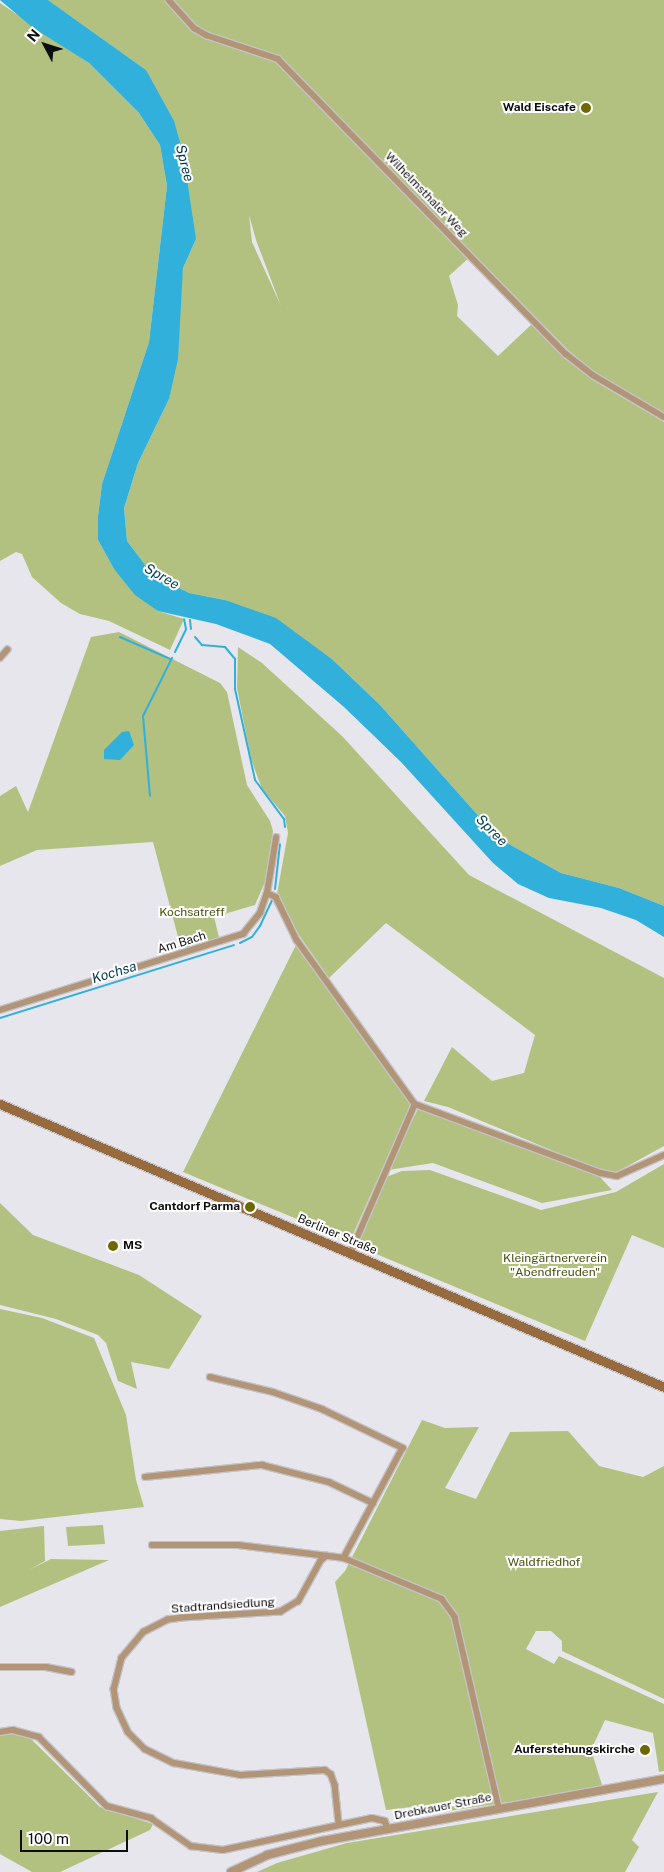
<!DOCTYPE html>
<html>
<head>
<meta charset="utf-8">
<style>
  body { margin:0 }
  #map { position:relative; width:664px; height:1872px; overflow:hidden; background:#e6e6ec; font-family:"Public Sans",sans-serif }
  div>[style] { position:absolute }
  .green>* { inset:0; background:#b2c180 }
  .water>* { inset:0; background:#30b0da }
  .stream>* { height:2px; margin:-1px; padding:0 1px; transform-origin:1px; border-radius:1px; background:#30b0da }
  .roads { filter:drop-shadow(1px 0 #c3c3c9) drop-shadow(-1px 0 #c3c3c9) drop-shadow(0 1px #c3c3c9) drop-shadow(0 -1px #c3c3c9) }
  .minor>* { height:5.5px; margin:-2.75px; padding:0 2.75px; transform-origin:2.75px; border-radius:2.75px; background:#b29476 }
  .tertiary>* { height:8px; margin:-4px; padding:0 4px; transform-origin:4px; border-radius:4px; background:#b29476 }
  .secondary>* { height:9px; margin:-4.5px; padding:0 4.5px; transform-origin:4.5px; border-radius:4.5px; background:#976b3d }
  .dots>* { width:14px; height:14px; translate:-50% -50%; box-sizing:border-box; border:2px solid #fff; border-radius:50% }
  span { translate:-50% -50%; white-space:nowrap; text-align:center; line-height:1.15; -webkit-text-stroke:4px #fff; paint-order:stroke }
  .poi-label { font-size:12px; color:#0e0e10; font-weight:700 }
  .right { translate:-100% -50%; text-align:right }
  .left { translate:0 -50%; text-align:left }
  .street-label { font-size:12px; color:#0e0e10 }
  .park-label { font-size:12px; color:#46520b }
  .water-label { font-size:14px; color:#053d4f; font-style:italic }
  .north { position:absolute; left:20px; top:20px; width:50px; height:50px; -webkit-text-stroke:4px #fff; paint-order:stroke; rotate:310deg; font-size:14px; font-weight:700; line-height:20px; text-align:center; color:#0e0e10 }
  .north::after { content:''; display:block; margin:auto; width:18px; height:22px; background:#0e0e10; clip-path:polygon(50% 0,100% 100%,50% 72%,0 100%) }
  .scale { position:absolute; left:20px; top:1830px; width:108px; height:22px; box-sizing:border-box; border:2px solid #0e0e10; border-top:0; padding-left:6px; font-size:15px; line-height:18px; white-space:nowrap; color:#0e0e10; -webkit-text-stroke:4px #fff; paint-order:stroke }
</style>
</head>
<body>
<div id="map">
  <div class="green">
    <i style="clip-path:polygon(evenodd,48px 0,664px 0,664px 414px,593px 371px,568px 350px,473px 254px,449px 276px,458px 305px,457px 316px,498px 356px,532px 324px,565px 359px,596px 382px,664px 422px,664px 906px,619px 888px,561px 873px,498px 838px,380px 705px,333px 660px,225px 600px,189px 593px,152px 574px,127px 541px,124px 508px,138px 463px,169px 399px,183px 268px,196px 239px,146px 70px,48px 0,249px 215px,256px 240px,281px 306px,252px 242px,249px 215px)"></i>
    <i style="clip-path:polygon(0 3px,89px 63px,139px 113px,160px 145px,167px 186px,149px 342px,102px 484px,98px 516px,98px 540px,114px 569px,158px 611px,184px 619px,170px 650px,109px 621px,80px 614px,61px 603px,32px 577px,22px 554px,16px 552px,0 561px)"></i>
    <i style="clip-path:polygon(119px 632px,220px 683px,227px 692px,247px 785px,270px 821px,273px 831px,265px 882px,255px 905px,214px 917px,220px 941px,182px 952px,153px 842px,37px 850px,0 866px,0 796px,16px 786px,28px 812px,91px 637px)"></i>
    <i style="clip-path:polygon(238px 647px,262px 663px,342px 736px,469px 875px,664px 978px,664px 1146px,615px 1173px,599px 1170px,448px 1107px,424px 1101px,452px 1047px,492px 1081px,524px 1073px,535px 1035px,386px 923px,329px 978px,299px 935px,277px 894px,288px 833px,285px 816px,262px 789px,251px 759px,237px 688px)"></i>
    <i style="clip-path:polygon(297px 943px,411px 1104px,350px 1241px,183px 1172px)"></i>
    <i style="clip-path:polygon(418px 1109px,491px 1132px,599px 1176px,612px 1190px,542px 1203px,433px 1163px,388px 1170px)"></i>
    <i style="clip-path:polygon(664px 1164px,664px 1248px,632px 1235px,585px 1341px,357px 1246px,386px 1177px,402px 1171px,430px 1170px,541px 1210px,616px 1192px)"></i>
    <i style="clip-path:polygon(0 1203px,33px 1235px,139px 1275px,202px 1316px,169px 1369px,131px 1362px,137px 1389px,118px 1381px,106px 1343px,98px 1335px,56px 1319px,0 1305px)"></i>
    <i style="clip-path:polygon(0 1309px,42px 1318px,94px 1338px,126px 1415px,136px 1480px,144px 1507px,21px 1521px,0 1519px)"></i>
    <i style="clip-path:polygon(422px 1420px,445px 1428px,479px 1427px,445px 1488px,476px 1499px,510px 1432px,568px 1431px,599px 1466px,643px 1477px,664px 1466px,664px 1699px,562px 1651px,562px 1641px,551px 1631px,536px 1631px,526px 1649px,554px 1664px,559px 1656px,664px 1704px,664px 1771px,659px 1772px,653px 1733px,605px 1720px,591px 1750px,603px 1788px,422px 1815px,420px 1806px,386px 1810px,335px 1582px,345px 1571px)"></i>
    <i style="clip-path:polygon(103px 1525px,105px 1544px,68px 1546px,66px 1527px)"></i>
    <i style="clip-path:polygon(44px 1526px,45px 1561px,29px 1570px,51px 1559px,109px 1560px,0 1607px,0 1531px)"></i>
    <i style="clip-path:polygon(5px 1732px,26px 1734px,100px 1807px,153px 1824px,150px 1830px,60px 1872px,32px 1872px,0 1854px,0 1734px)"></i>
    <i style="clip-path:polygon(658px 1792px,632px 1840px,639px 1847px,625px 1872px,257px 1872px,277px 1863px,347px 1843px)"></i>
  </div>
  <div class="water">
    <i style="clip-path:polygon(0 0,48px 0,146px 70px,174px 121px,183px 153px,196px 239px,183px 268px,178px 359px,169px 399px,138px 463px,124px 508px,127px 541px,152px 574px,189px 593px,225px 600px,276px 618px,333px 660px,380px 705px,498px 838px,561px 873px,619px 888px,664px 906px,664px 937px,636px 920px,601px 908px,549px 898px,518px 884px,493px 863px,401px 762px,344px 707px,270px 644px,216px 624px,158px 611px,135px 595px,114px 569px,98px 540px,98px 516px,102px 484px,149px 342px,167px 186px,160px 145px,139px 113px,89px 63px,32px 27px)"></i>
    <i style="clip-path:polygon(129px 731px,134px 745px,120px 760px,104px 759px,104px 750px,122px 732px)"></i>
  </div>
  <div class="stream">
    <i style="left:190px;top:620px;width:9px;rotate:84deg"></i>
    <i style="left:120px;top:637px;width:55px;rotate:23.7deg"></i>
    <i style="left:195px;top:637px;width:11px;rotate:49deg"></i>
    <i style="left:202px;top:645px;width:23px;rotate:5deg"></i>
    <i style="left:225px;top:647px;width:16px;rotate:50deg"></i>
    <i style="left:235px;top:659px;width:30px;rotate:90deg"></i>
    <i style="left:235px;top:689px;width:93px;rotate:77.6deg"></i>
    <i style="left:255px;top:780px;width:49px;rotate:53.4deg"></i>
    <i style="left:284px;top:819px;width:8px;rotate:83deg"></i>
    <i style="left:175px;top:652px;width:25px;rotate:-64deg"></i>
    <i style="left:186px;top:629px;width:10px;rotate:-101deg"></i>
    <i style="left:150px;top:796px;width:80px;rotate:-95deg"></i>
    <i style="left:143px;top:716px;width:65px;rotate:-63.4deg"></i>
    <i style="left:275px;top:889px;width:45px;rotate:-83.7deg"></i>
    <i style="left:240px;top:943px;width:13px;rotate:-27deg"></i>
    <i style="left:252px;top:937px;width:14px;rotate:-54deg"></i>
    <i style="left:260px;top:926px;width:29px;rotate:-65deg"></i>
    <i style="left:0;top:1018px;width:245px;rotate:-17.3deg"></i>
  </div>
  <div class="roads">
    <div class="minor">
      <i style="left:169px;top:0;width:38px;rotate:48deg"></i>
      <i style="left:194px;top:28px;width:14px;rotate:30deg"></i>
      <i style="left:206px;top:35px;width:76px;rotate:18.4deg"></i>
      <i style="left:278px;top:59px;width:412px;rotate:45.7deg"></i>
      <i style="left:566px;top:354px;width:34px;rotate:38deg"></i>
      <i style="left:593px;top:375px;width:82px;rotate:30.6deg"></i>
      <i style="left:0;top:658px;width:11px;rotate:-49deg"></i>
      <i style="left:267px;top:893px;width:10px;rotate:24deg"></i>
      <i style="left:276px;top:897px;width:48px;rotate:64deg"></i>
      <i style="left:297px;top:940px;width:202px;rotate:54.3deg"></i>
      <i style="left:415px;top:1104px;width:198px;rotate:20.4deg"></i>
      <i style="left:601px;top:1173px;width:16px;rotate:11deg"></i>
      <i style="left:617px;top:1176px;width:51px;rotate:-24.1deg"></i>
      <i style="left:0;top:1010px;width:255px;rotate:-17.4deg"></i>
      <i style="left:243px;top:934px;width:27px;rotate:-51deg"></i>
      <i style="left:260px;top:913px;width:21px;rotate:-71deg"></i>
      <i style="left:267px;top:893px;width:56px;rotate:-80.7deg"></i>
      <i style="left:350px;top:1254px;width:163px;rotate:-66.6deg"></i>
      <i style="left:210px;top:1377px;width:65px;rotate:13.4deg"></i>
      <i style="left:273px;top:1392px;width:52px;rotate:19.1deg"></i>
      <i style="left:322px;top:1409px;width:90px;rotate:25.7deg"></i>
      <i style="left:403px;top:1448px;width:125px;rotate:118.2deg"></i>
      <i style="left:145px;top:1477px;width:118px;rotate:-5.9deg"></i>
      <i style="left:262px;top:1465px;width:69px;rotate:14.2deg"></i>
      <i style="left:329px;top:1482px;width:49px;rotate:25.5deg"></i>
      <i style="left:152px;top:1545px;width:86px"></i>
      <i style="left:238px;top:1545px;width:107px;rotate:7deg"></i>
      <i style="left:344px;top:1558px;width:106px;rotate:22.7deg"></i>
      <i style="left:442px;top:1599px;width:22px;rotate:54deg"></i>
      <i style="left:455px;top:1617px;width:196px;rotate:77deg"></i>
      <i style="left:327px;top:1556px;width:8px;rotate:140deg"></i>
      <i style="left:321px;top:1561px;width:46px;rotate:118.8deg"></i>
      <i style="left:299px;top:1601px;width:21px;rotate:149deg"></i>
      <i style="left:281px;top:1612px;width:99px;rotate:176.5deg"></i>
      <i style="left:182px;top:1618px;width:14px;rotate:172deg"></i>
      <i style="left:168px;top:1620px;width:27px;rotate:153deg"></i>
      <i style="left:144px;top:1632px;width:34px;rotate:130deg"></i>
      <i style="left:122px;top:1658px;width:32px;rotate:104deg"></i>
      <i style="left:114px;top:1689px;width:19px;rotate:81deg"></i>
      <i style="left:117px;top:1708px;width:26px;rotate:65deg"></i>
      <i style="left:128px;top:1732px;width:24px;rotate:45deg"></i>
      <i style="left:145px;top:1749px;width:32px;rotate:26deg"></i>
      <i style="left:174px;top:1763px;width:68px;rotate:10.2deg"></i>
      <i style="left:241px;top:1775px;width:84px;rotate:-3.4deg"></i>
      <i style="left:325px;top:1770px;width:7px;rotate:34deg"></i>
      <i style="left:331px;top:1774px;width:12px;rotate:70deg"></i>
      <i style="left:335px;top:1785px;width:39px;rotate:84deg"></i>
      <i style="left:0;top:1667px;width:46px"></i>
      <i style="left:46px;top:1667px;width:26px;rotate:11deg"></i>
      <i style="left:0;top:1732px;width:13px;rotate:-9deg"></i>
      <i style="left:13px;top:1730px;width:27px;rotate:15deg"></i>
      <i style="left:39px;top:1737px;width:97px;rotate:45.4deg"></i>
      <i style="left:107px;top:1806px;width:46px;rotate:15.3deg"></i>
      <i style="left:151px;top:1818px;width:49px;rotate:35deg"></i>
      <i style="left:191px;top:1846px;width:32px;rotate:7deg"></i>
      <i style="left:223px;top:1850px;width:152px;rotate:-12.1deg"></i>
      <i style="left:372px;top:1818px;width:13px;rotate:13deg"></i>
      <i style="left:385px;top:1821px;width:8px;rotate:67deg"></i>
    </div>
    <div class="tertiary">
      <i style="left:231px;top:1872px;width:40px;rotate:-25deg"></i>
      <i style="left:267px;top:1855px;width:57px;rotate:-14.3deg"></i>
      <i style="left:322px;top:1841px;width:348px;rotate:-10.3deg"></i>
    </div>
    <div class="secondary">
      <i style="left:0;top:1104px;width:722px;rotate:23.08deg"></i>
    </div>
  </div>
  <div class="dots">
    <i style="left:586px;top:108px;background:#6d6902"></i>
    <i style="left:250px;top:1207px;background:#6d6902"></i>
    <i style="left:113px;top:1246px;background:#6d6902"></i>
    <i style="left:645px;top:1750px;background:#6d6902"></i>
  </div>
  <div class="poi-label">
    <span class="right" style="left:576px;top:108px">Wald Eiscafe</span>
    <span class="right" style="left:240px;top:1207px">Cantdorf Parma</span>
    <span class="left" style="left:123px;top:1246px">MS</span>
    <span class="right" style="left:635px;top:1750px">Auferstehungskirche</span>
  </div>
  <div class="street-label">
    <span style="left:426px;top:195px;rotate:46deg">Wilhelmsthaler Weg</span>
    <span style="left:182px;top:943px;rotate:-17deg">Am Bach</span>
    <span style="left:337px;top:1235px;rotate:23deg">Berliner Straße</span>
    <span style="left:223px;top:1606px;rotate:-4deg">Stadtrandsiedlung</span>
    <span style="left:443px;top:1807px;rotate:-11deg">Drebkauer Straße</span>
  </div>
  <div class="park-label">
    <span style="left:192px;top:913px">Kochsatreff</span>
    <span style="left:555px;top:1266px">Kleingärtnerverein<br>"Abendfreuden"</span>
    <span style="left:544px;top:1563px">Waldfriedhof</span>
  </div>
  <div class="water-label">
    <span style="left:185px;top:163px;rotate:76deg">Spree</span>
    <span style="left:162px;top:576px;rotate:30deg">Spree</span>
    <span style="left:492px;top:830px;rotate:45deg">Spree</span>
    <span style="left:114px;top:972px;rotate:-17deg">Kochsa</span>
  </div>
  <div class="north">N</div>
  <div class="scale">100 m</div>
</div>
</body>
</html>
